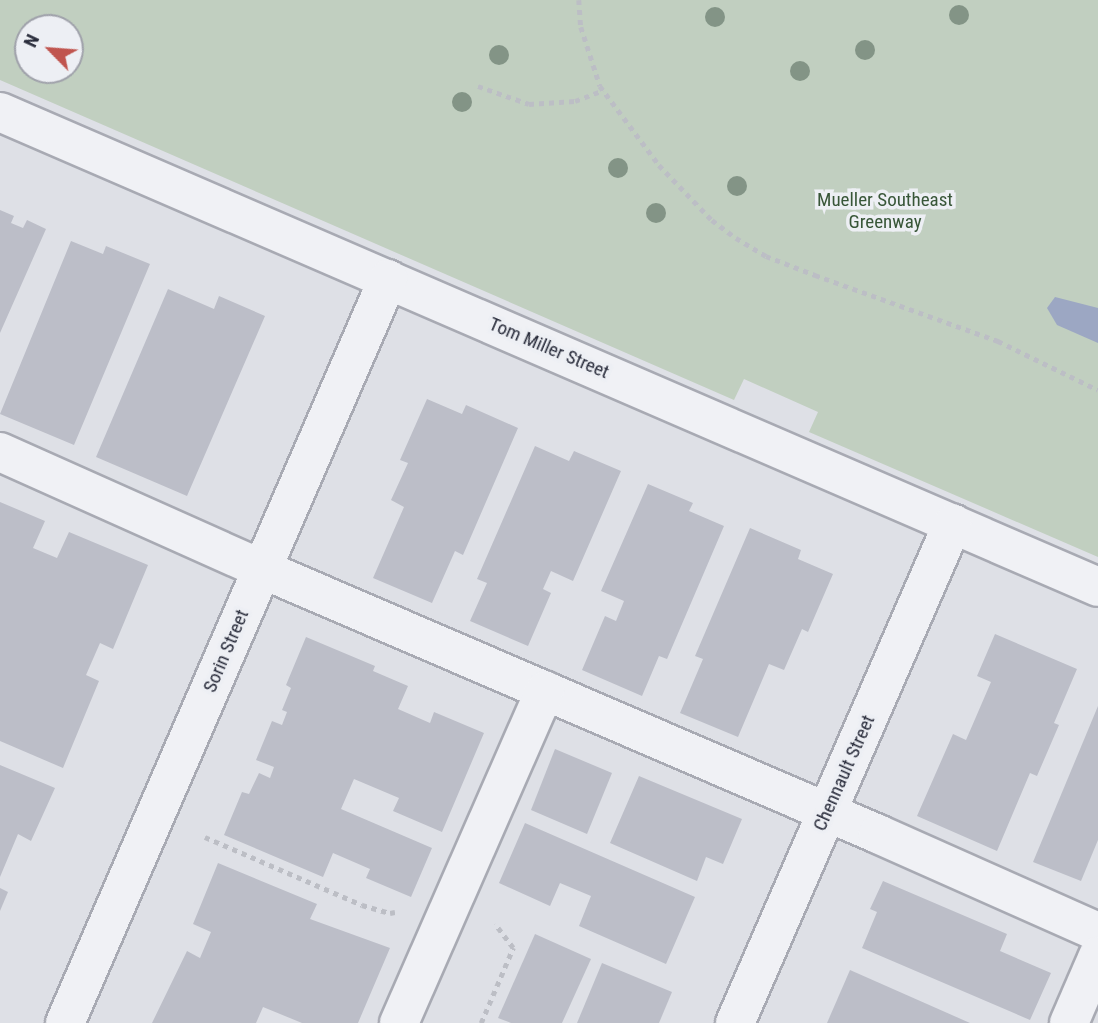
<!DOCTYPE html>
<html>
<head>
<meta charset="utf-8">
<style>
  body { margin:0 }
  #map { position:relative; width:1098px; height:1023px; overflow:hidden; background:#dee0e6; font-family:"Roboto Condensed",sans-serif }
  div>[style] { position:absolute }
  .green>* { inset:0; background:#c1cfc0 }
  .water>* { inset:0; background:#9ca7c3 }
  .building>* { inset:0; background:#bcbec8 }
  .path>* { height:4.5px; margin-top:-2.25px; transform-origin:0; background:repeating-linear-gradient(90deg,#bcbec5 0 5px,transparent 0 10px) }
  .roads { filter:drop-shadow(2px 0 #a8aab3) drop-shadow(-2px 0 #a8aab3) drop-shadow(0 2px #a8aab3) drop-shadow(0 -2px #a8aab3) }
  .minor>* { height:38px; margin:-19px; padding:0 19px; transform-origin:19px; border-radius:19px; background:#f0f1f5 }
  .trees>* { width:20px; height:20px; margin:-10px; border-radius:50%; background:#839486 }
  span { translate:-50% -50%; white-space:nowrap; text-align:center; line-height:1.15; -webkit-text-stroke:7px #edeff4; paint-order:stroke }
  .park-label { font-size:19px; color:#385638 }
  .street-label { font-size:19px; color:#292c3b }
  .north { position:absolute; left:14px; top:14px; width:70px; height:70px; box-sizing:border-box; background:#edeff4; border:2px solid #9fa1aa; border-radius:50%; rotate:295deg; font-size:19px; font-weight:700; line-height:28px; text-align:center; color:#292c3b }
  .north::after { content:''; display:block; margin:auto; width:24px; height:32px; background:#c0554f; clip-path:polygon(50% 0,100% 100%,50% 72%,0 100%) }
</style>
</head>
<body>
<div id="map">
  <div class="green">
    <i style="clip-path:polygon(evenodd,0 0,1098px 0,1098px 557px,809px 432px,818px 412px,744px 379px,734px 400px,0 80px,0 0,28px 28px,70px 28px,70px 70px,28px 70px,28px 28px)"></i>
  </div>
  <div class="water">
    <i style="clip-path:polygon(1055px 297px,1098px 308px,1098px 343px,1057px 325px,1047px 308px)"></i>
  </div>
  <div class="building">
    <i style="clip-path:polygon(0 210px,14px 216px,11px 223px,23px 228px,27px 220px,46px 229px,0 333px)"></i>
    <i style="clip-path:polygon(71px 241px,103px 254px,106px 246px,150px 264px,74px 445px,0 414px)"></i>
    <i style="clip-path:polygon(168px 289px,214px 309px,219px 296px,265px 316px,187px 496px,96px 457px)"></i>
    <i style="clip-path:polygon(427px 399px,462px 414px,466px 405px,518px 428px,463px 555px,455px 551px,432px 603px,373px 578px,404px 507px,391px 500px,408px 463px,400px 460px)"></i>
    <i style="clip-path:polygon(535px 446px,569px 461px,574px 451px,621px 471px,573px 581px,551px 571px,543px 589px,551px 593px,528px 646px,470px 621px,487px 583px,477px 579px)"></i>
    <i style="clip-path:polygon(648px 484px,693px 503px,689px 511px,724px 526px,667px 659px,659px 656px,642px 696px,582px 670px,605px 616px,616px 621px,624px 601px,601px 591px)"></i>
    <i style="clip-path:polygon(0 502px,45px 521px,33px 548px,57px 558px,69px 532px,148px 565px,113px 649px,100px 643px,86px 675px,99px 681px,63px 768px,0 741px)"></i>
    <i style="clip-path:polygon(750px 528px,801px 550px,798px 559px,833px 574px,808px 632px,802px 629px,784px 670px,769px 664px,738px 737px,680px 713px,703px 659px,695px 656px)"></i>
    <i style="clip-path:polygon(995px 634px,1077px 669px,1054px 723px,1059px 725px,1037px 776px,1030px 773px,997px 851px,917px 816px,953px 734px,966px 740px,991px 682px,977px 676px)"></i>
    <i style="clip-path:polygon(306px 637px,375px 666px,373px 671px,408px 686px,398px 709px,430px 723px,434px 712px,484px 733px,442px 832px,393px 811px,399px 798px,354px 779px,341px 809px,432px 848px,411px 897px,366px 878px,370px 869px,333px 853px,323px 877px,224px 835px,242px 792px,249px 794px,259px 773px,270px 778px,274px 767px,256px 760px,272px 721px,282px 725px,287px 712px,282px 710px,291px 688px,286px 685px)"></i>
    <i style="clip-path:polygon(1098px 706px,1098px 840px,1081px 881px,1033px 862px)"></i>
    <i style="clip-path:polygon(555px 749px,612px 773px,587px 834px,531px 810px)"></i>
    <i style="clip-path:polygon(0 765px,55px 788px,31px 841px,18px 834px,0 877px)"></i>
    <i style="clip-path:polygon(639px 776px,742px 819px,723px 864px,706px 857px,697px 881px,610px 843px)"></i>
    <i style="clip-path:polygon(525px 823px,695px 897px,666px 964px,579px 926px,591px 896px,560px 883px,550px 906px,499px 883px)"></i>
    <i style="clip-path:polygon(218px 863px,317px 904px,310px 919px,390px 948px,358px 1023px,302px 1023px,263px 1007px,256px 1023px,152px 1023px,187px 951px,200px 958px,211px 932px,193px 924px)"></i>
    <i style="clip-path:polygon(883px 881px,1007px 934px,1000px 951px,1051px 973px,1030px 1020px,862px 948px,877px 912px,870px 909px)"></i>
    <i style="clip-path:polygon(0 888px,8px 892px,0 911px)"></i>
    <i style="clip-path:polygon(535px 934px,591px 959px,562px 1023px,511px 1023px,498px 1018px)"></i>
    <i style="clip-path:polygon(602px 963px,672px 992px,659px 1023px,577px 1023px)"></i>
    <i style="clip-path:polygon(850px 970px,970px 1023px,827px 1023px)"></i>
  </div>
  <div class="path">
    <i style="left:579px;top:0;width:27px;rotate:86deg"></i>
    <i style="left:581px;top:27px;width:62px;rotate:72.1deg"></i>
    <i style="left:600px;top:86px;width:99px;rotate:53.2deg"></i>
    <i style="left:659px;top:165px;width:76px;rotate:46.1deg"></i>
    <i style="left:712px;top:220px;width:30px;rotate:37deg"></i>
    <i style="left:736px;top:238px;width:35px;rotate:31deg"></i>
    <i style="left:766px;top:256px;width:53px;rotate:21.2deg"></i>
    <i style="left:815px;top:275px;width:195px;rotate:19.8deg"></i>
    <i style="left:998px;top:341px;width:111px;rotate:26.1deg"></i>
    <i style="left:478px;top:86px;width:54px;rotate:19.4deg"></i>
    <i style="left:529px;top:104px;width:46px;rotate:-3.7deg"></i>
    <i style="left:575px;top:101px;width:30px;rotate:-21deg"></i>
    <i style="left:205px;top:837px;width:171px;rotate:23.4deg"></i>
    <i style="left:362px;top:905px;width:29px;rotate:16deg"></i>
    <i style="left:390px;top:913px;width:5px;rotate:-11deg"></i>
    <i style="left:481px;top:1023px;width:82px;rotate:-66.9deg"></i>
    <i style="left:513px;top:948px;width:30px;rotate:-127deg"></i>
  </div>
  <div class="roads">
    <div class="minor">
      <i style="left:0;top:112px;width:1196px;rotate:23.39deg"></i>
      <i style="left:0;top:452px;width:287px;rotate:24.1deg"></i>
      <i style="left:262px;top:569px;width:671px;rotate:23.28deg"></i>
      <i style="left:878px;top:834px;width:241px;rotate:24deg"></i>
      <i style="left:65px;top:1023px;width:811px;rotate:-66.53deg"></i>
      <i style="left:399px;top:1023px;width:363px;rotate:-66.3deg"></i>
      <i style="left:735px;top:1023px;width:545px;rotate:-66.44deg"></i>
      <i style="left:1069px;top:1023px;width:73px;rotate:-66.6deg"></i>
    </div>
  </div>
  <div class="trees">
    <i style="left:959px;top:15px"></i>
    <i style="left:715px;top:17px"></i>
    <i style="left:865px;top:50px"></i>
    <i style="left:499px;top:55px"></i>
    <i style="left:800px;top:71px"></i>
    <i style="left:462px;top:102px"></i>
    <i style="left:618px;top:168px"></i>
    <i style="left:737px;top:186px"></i>
    <i style="left:656px;top:213px"></i>
  </div>
  <div class="park-label">
    <span style="left:885px;top:211px">Mueller Southeast<br>Greenway</span>
  </div>
  <div class="street-label">
    <span style="left:549px;top:348px;rotate:23deg">Tom Miller Street</span>
    <span style="left:226px;top:651px;rotate:-67deg">Sorin Street</span>
    <span style="left:844px;top:773px;rotate:-66deg">Chennault Street</span>
  </div>
  <div class="north">N</div>
</div>
</body>
</html>
